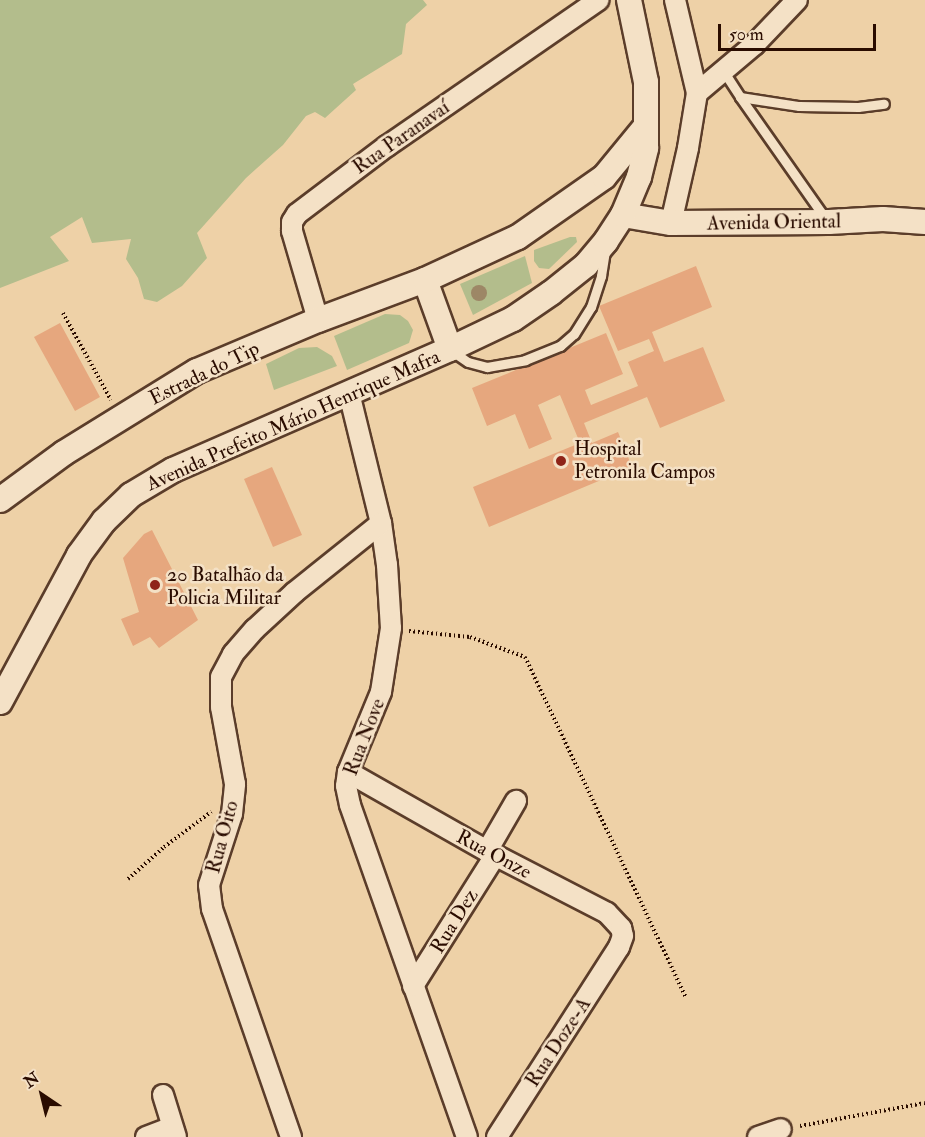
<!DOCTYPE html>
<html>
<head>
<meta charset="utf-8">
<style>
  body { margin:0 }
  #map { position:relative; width:925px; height:1137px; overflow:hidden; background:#eed1a7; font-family:"IM FELL Double Pica",serif }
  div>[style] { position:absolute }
  .green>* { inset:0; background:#b3bd8c }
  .building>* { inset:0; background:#e6a77e }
  .path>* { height:4px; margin-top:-2px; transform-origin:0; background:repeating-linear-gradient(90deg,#2a0c00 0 1.5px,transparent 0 4.5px) }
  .roads { filter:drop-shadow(2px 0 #5b3d2a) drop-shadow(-2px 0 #5b3d2a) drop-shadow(0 2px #5b3d2a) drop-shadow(0 -2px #5b3d2a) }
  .service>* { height:9px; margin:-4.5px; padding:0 4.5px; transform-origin:4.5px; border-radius:4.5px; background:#f4e1c6 }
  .minor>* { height:20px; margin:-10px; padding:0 10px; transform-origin:10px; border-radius:10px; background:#f4e1c6 }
  .tertiary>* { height:24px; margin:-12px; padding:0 12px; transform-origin:12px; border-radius:12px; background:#f4e1c6 }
  .trees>* { width:16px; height:16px; margin:-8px; border-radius:50%; background:#9d8766 }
  .dots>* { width:16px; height:16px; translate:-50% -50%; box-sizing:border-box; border:3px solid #f4e1c6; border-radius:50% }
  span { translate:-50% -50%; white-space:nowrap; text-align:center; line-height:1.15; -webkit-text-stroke:5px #f4e1c6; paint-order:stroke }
  .street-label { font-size:20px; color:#2a0c00 }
  .poi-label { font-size:20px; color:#2a0c00 }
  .left { translate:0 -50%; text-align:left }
  .north { position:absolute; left:12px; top:1065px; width:60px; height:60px; -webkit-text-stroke:4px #f4e1c6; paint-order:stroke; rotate:325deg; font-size:16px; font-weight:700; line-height:24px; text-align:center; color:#2a0c00 }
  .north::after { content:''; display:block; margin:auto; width:21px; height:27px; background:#2a0c00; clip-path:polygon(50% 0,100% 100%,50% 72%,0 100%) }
  .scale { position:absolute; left:718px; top:24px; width:158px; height:27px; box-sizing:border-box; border:3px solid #2a0c00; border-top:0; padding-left:8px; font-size:18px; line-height:21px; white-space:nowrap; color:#2a0c00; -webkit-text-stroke:4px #f4e1c6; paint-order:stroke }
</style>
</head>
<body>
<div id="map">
  <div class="green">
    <i style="clip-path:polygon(0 0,423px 0,427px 5px,406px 24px,402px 54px,353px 84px,356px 90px,325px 118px,315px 112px,306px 116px,283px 145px,246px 178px,197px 233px,207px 258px,182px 286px,157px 302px,144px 299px,138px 278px,126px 259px,131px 239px,92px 243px,82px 217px,50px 237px,69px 261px,0 288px)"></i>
    <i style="clip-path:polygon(570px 237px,576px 237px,577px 242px,549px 269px,539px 268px,534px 261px,534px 250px)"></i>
    <i style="clip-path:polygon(525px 256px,532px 283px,473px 315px,460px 284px)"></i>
    <i style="clip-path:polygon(385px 314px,400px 315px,408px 321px,413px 330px,409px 343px,347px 370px,334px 336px)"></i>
    <i style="clip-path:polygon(317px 347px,332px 356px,337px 366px,274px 390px,266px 364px,299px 348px)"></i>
  </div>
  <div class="building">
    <i style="clip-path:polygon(696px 266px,712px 307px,652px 332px,664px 362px,703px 347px,725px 401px,660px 428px,647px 397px,584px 423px,592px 443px,618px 432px,632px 467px,489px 527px,473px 487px,580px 443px,560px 395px,538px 405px,552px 439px,529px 449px,515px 414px,487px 426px,472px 388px,606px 333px,623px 374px,585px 390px,591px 405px,638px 386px,628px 362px,654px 351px,649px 339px,618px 351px,599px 306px)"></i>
    <i style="clip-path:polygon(60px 323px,100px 397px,75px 411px,34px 337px)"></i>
    <i style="clip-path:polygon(272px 467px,302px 535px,273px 547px,244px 479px)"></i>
    <i style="clip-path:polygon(152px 530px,198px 620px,159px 648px,150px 637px,133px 646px,121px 619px,139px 612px,123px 558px,144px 534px)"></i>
  </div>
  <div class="path">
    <i style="left:63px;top:313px;width:99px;rotate:61.1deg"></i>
    <i style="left:409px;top:631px;width:61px;rotate:5.6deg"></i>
    <i style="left:470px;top:637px;width:59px;rotate:20deg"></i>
    <i style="left:525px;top:657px;width:376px;rotate:64.7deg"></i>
    <i style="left:128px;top:879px;width:48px;rotate:-41.6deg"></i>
    <i style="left:164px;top:847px;width:59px;rotate:-36.7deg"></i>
    <i style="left:800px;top:1126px;width:127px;rotate:-10.4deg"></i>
  </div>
  <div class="roads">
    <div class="service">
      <i style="left:724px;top:72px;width:30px;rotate:57deg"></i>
      <i style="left:740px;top:97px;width:148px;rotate:54.9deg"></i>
      <i style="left:740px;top:97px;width:60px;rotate:8.7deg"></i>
      <i style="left:799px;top:106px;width:59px;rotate:1deg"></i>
      <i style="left:858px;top:107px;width:26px;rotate:-7deg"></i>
      <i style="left:452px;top:351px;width:19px;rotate:35deg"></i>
      <i style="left:468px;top:362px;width:20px;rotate:15deg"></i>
      <i style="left:487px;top:367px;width:39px;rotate:-10deg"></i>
      <i style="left:525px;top:360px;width:38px;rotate:-22deg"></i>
      <i style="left:560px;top:346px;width:18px;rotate:-41deg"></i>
      <i style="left:574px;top:334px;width:32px;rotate:-58deg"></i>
      <i style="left:591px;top:307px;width:33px;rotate:-72deg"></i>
      <i style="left:601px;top:276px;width:24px;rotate:-81deg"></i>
    </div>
    <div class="minor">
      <i style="left:697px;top:93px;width:75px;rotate:-40.1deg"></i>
      <i style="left:754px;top:45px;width:62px;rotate:-46.3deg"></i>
      <i style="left:671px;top:223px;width:77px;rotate:-77.2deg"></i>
      <i style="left:688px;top:148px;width:56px;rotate:-80.7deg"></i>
      <i style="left:697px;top:93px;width:96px;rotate:-103.3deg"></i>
      <i style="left:318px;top:320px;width:93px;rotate:-106.3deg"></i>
      <i style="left:292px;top:231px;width:9px;rotate:-90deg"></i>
      <i style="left:292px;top:222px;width:9px;rotate:-58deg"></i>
      <i style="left:297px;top:214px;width:113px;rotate:-37.1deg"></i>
      <i style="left:387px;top:146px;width:257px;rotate:-34.6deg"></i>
      <i style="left:349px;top:393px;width:134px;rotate:76.2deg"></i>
      <i style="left:381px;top:523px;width:42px;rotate:81.9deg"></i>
      <i style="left:387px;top:565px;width:63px;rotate:86.4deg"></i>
      <i style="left:391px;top:628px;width:65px;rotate:98.9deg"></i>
      <i style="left:381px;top:692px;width:87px;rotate:112.4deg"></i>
      <i style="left:348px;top:772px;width:14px;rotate:98deg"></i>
      <i style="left:346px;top:786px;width:19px;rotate:78deg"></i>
      <i style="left:350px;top:805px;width:352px;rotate:70.6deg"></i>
      <i style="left:348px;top:772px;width:160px;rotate:29.6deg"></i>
      <i style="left:487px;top:851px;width:135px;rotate:27.3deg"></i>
      <i style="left:607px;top:913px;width:21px;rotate:47deg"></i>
      <i style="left:621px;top:928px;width:8px;rotate:76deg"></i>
      <i style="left:623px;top:936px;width:12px;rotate:110deg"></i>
      <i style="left:619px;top:947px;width:226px;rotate:122.7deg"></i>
      <i style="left:487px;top:851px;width:58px;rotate:-59.9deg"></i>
      <i style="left:413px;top:986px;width:154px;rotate:-57.8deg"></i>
      <i style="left:163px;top:1095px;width:44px;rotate:72.8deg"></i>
      <i style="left:146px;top:1137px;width:28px;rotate:-21deg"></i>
      <i style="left:291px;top:1137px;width:241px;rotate:-109.1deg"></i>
      <i style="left:212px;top:909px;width:24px;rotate:-97deg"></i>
      <i style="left:209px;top:885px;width:75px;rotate:-72.1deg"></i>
      <i style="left:232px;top:814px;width:30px;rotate:-84deg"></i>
      <i style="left:235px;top:784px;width:78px;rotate:-100.3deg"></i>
      <i style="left:221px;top:707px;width:30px;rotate:-90deg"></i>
      <i style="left:221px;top:677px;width:26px;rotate:-62deg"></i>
      <i style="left:233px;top:654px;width:33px;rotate:-49deg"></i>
      <i style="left:255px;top:629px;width:54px;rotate:-42.8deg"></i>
      <i style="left:295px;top:592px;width:110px;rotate:-38.7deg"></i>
      <i style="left:758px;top:1137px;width:24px;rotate:-19deg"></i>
    </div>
    <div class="tertiary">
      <i style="left:623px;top:215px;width:49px;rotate:9.5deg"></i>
      <i style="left:671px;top:223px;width:158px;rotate:-0.4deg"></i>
      <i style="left:829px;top:222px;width:54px;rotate:-3.2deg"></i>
      <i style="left:883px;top:219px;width:42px;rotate:4.1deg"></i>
      <i style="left:425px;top:280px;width:73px;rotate:70.1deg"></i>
      <i style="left:0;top:500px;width:79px;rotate:-36.3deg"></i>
      <i style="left:64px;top:453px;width:156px;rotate:-31.7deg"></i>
      <i style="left:197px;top:371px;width:131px;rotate:-22.9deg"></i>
      <i style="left:318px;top:320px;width:114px;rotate:-20.5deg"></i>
      <i style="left:425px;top:280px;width:102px;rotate:-24.8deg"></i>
      <i style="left:518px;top:237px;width:105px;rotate:-34.9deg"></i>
      <i style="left:604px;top:177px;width:65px;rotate:-50.6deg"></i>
      <i style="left:0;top:702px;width:167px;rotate:-61.7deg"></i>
      <i style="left:79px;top:555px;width:42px;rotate:-53.7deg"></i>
      <i style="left:104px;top:521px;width:37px;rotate:-44deg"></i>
      <i style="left:131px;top:495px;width:49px;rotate:-30.8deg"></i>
      <i style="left:173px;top:470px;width:302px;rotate:-23.6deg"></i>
      <i style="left:450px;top:349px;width:70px;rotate:-25.5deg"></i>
      <i style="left:513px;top:319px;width:46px;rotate:-34.4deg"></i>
      <i style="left:551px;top:293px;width:45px;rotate:-38.7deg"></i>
      <i style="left:586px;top:265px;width:31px;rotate:-50deg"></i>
      <i style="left:606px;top:241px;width:31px;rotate:-57deg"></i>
      <i style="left:623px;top:215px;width:41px;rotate:-67.2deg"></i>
      <i style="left:639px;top:177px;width:30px;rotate:-76deg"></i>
      <i style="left:646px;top:148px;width:66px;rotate:-90deg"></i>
      <i style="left:646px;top:82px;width:84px;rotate:-101.7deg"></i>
    </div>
  </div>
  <div class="trees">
    <i style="left:479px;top:293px"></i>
  </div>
  <div class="dots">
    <i style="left:561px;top:461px;background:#8f2418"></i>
    <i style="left:155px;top:585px;background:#8f2418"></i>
  </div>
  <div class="street-label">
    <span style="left:401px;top:137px;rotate:-35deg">Rua Paranavaí</span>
    <span style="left:774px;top:222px;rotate:-1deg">Avenida Oriental</span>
    <span style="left:204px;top:373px;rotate:-26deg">Estrada do Tip</span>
    <span style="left:293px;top:420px;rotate:-24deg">Avenida Prefeito Mário Henrique Mafra</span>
    <span style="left:364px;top:737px;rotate:-69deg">Rua Nove</span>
    <span style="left:222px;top:837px;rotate:-75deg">Rua Oito</span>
    <span style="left:494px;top:854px;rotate:28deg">Rua Onze</span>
    <span style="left:454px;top:921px;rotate:-58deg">Rua Dez</span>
    <span style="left:558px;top:1042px;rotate:-57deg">Rua Doze-A</span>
  </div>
  <div class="poi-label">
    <span class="left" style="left:574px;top:460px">Hospital<br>Petronila Campos</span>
    <span class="left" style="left:167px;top:586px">20 Batalhão da<br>Policia Militar</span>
  </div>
  <div class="north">N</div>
  <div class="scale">50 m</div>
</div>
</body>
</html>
